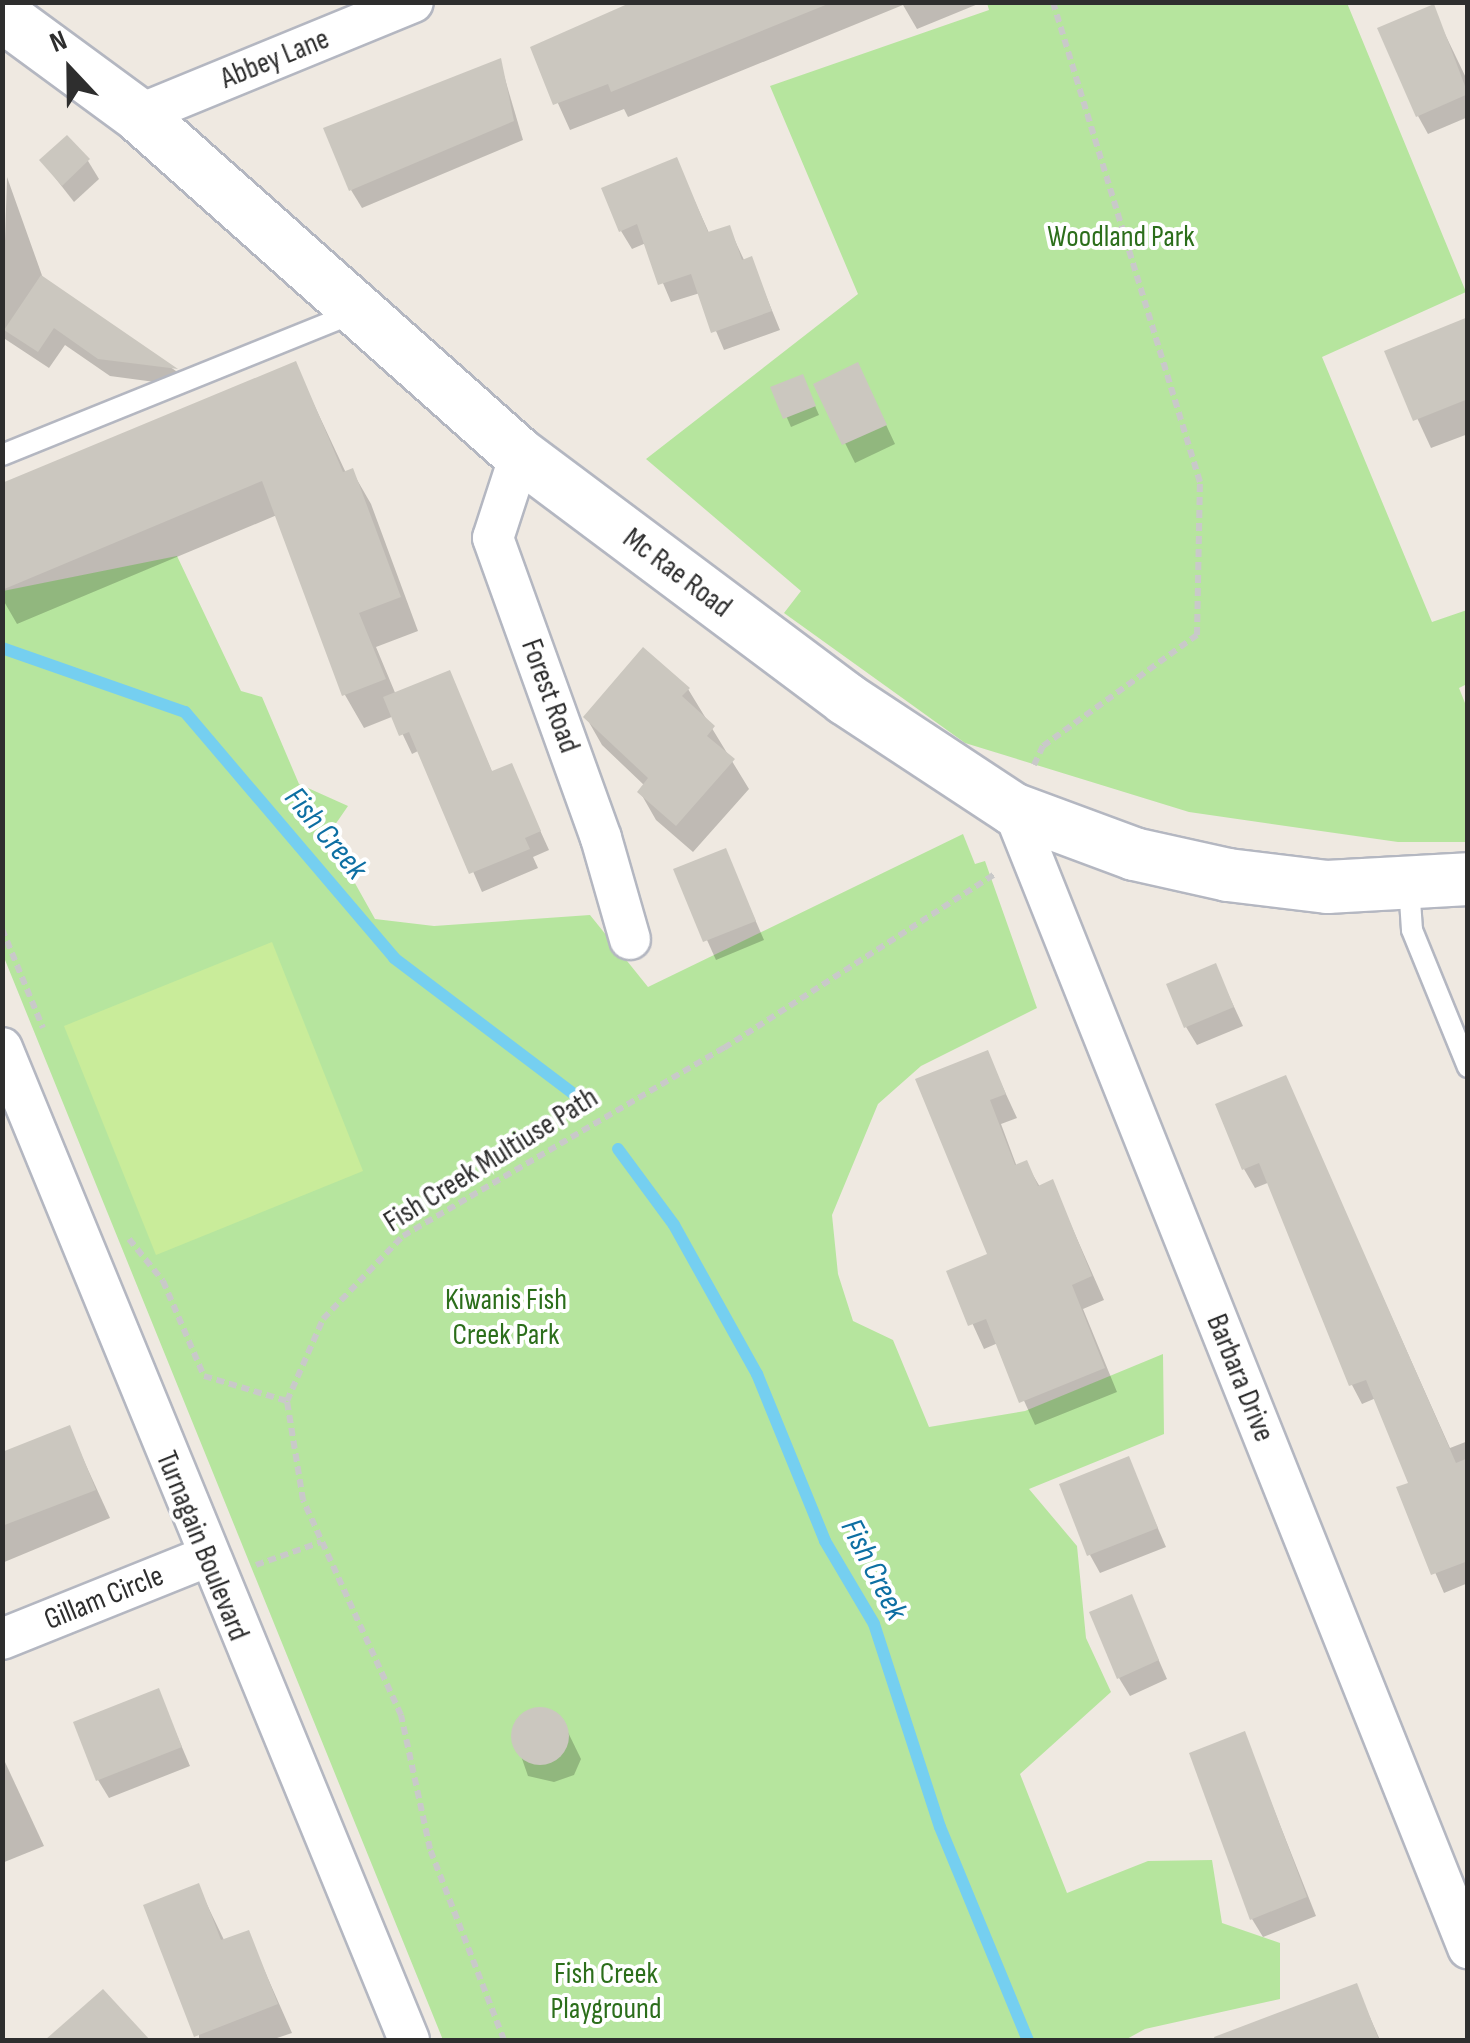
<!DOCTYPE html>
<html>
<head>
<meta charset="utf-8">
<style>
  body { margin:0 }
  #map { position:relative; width:1470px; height:2043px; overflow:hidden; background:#efe9e1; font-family:"Sofia Sans Condensed",sans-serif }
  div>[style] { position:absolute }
  .green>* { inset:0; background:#b6e59e }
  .pitch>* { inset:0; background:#c9ec9a }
  .shadow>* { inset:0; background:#0003 }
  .stream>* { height:12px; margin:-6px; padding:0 6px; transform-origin:6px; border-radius:6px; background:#75cff0 }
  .building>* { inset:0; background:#cbc7bf }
  .round { border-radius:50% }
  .path>* { height:6px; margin-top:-3px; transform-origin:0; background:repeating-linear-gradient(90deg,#c9c9c9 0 8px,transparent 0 13px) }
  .roads { filter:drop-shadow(2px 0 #b4b7c1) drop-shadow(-2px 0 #b4b7c1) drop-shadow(0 2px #b4b7c1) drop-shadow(0 -2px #b4b7c1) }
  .service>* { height:20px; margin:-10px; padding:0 10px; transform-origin:10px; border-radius:10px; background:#fff }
  .minor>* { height:40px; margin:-20px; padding:0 20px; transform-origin:20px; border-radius:20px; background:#fff }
  .tertiary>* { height:52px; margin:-26px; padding:0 26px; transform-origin:26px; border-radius:26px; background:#fff }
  span { translate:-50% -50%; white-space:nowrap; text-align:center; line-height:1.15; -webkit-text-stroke:8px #fff; paint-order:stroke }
  .street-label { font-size:30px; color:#2e2e2e }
  .park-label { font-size:30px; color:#2c6e1b }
  .water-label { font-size:32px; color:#0d6fa3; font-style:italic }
  .frame { position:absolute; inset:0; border:5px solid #2e2e2e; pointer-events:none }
  .north { position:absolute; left:20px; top:20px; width:100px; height:100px; -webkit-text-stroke:8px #fff; paint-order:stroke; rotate:338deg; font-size:28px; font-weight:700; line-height:40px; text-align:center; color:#2e2e2e }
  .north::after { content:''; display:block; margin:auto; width:35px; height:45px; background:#2e2e2e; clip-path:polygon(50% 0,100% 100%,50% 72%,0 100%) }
</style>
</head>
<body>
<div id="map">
  <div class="green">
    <i style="clip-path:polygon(987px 3px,1347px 3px,1466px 292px,1322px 357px,1432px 622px,1467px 610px,1467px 684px,1459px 688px,1467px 708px,1467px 842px,1398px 842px,1189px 812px,965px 743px,784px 613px,801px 591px,646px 459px,858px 294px,770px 86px,989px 10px)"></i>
    <i style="clip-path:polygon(177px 556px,241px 691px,262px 697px,299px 784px,348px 806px,328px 835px,375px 919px,434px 926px,590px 915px,648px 987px,963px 834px,975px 864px,985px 861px,1037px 1008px,921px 1066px,878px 1104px,832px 1215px,838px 1274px,853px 1321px,893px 1340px,929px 1427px,1025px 1411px,1163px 1354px,1164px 1434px,1029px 1489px,1077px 1546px,1086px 1638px,1111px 1692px,1020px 1774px,1067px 1893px,1148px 1861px,1212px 1860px,1222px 1923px,1280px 1943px,1280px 1999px,1145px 2029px,1125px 2040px,443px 2040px,3px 955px,3px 591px)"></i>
  </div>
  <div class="pitch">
    <i style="clip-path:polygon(272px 942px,363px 1171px,156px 1255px,64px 1026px)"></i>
  </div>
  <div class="shadow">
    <i style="clip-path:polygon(643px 2px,978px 2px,978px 4px,917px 29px,903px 5px,628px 117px,624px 109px,570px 130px,533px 48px)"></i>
    <i style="clip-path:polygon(1432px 7px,1468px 82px,1468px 117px,1428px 134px,1418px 116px)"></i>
    <i style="clip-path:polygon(500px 62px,523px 140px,362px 208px,351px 190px)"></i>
    <i style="clip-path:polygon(676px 160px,710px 235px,729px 228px,745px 262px,751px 259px,780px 330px,724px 350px,700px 293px,671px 302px,646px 243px,632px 249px,621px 231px)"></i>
    <i style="clip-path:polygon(42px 161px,88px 161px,99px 179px,74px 202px)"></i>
    <i style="clip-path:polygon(7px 177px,44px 281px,176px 371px,185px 386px,110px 376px,65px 345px,49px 368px,2px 337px)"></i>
    <i style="clip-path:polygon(1468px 320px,1468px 434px,1431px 448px,1387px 353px)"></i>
    <i style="clip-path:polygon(295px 364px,346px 473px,352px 471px,371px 504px,418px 631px,376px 647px,396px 695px,449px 673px,493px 774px,511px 766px,549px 850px,533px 857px,538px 868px,482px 892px,420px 750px,412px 754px,394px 716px,364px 728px,345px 695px,277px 515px,17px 624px,2px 598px,2px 486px)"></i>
    <i style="clip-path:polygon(867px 384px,895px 444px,855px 463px,816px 385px)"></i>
    <i style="clip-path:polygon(806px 385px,819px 415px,791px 427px,774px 388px)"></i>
    <i style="clip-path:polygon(688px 689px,749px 789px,693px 852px,656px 820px,640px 792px,645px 786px,602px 745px,586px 717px)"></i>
    <i style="clip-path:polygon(725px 851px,764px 940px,716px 960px,676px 871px)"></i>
    <i style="clip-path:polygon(1215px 966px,1243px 1026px,1197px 1045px,1186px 1027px)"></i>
    <i style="clip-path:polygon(987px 1053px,1017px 1118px,1001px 1124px,1017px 1167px,1026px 1163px,1040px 1187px,1052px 1182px,1104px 1300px,1083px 1309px,1117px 1392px,1035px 1425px,998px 1343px,984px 1349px,949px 1272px,990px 1256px)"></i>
    <i style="clip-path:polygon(1285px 1078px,1450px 1448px,1468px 1441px,1468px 1583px,1444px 1593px,1399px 1489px,1411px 1484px,1376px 1398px,1362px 1404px,1352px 1385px,1270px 1182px,1255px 1188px,1244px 1169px)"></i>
    <i style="clip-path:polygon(69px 1428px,110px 1518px,2px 1563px,2px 1454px)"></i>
    <i style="clip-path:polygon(1128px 1459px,1166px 1547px,1100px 1573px,1090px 1555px)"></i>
    <i style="clip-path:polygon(1131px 1597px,1167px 1679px,1130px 1696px,1119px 1678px)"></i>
    <i style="clip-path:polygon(158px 1691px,190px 1766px,109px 1798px,98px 1780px)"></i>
    <i style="clip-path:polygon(546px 1708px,561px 1718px,581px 1759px,574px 1775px,554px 1782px,528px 1776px,512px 1730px,525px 1713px)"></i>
    <i style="clip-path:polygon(1244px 1734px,1316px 1916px,1263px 1937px,1252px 1919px)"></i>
    <i style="clip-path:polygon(5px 1762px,44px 1846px,2px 1863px,2px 1764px)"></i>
    <i style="clip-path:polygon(198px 1886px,225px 1942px,248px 1933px,292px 2033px,271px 2040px,199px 2040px)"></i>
    <i style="clip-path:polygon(1356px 1986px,1380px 2040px,1272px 2040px,1265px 2021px)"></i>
  </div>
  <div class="stream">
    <i style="left:2px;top:648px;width:194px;rotate:19.3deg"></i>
    <i style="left:185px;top:712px;width:323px;rotate:49.6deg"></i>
    <i style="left:394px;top:958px;width:237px;rotate:37.1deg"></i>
    <i style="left:618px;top:1149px;width:94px;rotate:53.6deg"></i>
    <i style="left:674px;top:1225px;width:171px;rotate:60.9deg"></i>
    <i style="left:757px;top:1374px;width:180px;rotate:67.8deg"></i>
    <i style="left:825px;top:1541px;width:96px;rotate:59.4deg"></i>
    <i style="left:874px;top:1624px;width:213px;rotate:72deg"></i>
    <i style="left:940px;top:1827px;width:230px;rotate:67.6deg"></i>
  </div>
  <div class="building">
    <i style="clip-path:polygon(632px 2px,827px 2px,828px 4px,611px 92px,608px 84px,553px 105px,530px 47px)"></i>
    <i style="clip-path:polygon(1434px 4px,1468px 94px,1416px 117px,1377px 28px)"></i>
    <i style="clip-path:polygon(501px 58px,514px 121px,349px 191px,323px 128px)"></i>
    <i style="clip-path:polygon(67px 135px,90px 159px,62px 186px,39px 160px)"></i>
    <i style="clip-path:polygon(677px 157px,708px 232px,730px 225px,742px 260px,752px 256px,772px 311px,711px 333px,691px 274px,658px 285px,637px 224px,619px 232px,601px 188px)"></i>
    <i style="clip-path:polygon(41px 275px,178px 369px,98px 359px,54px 328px,38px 352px,4px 330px)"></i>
    <i style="clip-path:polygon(1468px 317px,1468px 399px,1413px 421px,1384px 351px)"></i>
    <i style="clip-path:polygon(296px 361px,343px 472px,353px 468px,401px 597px,359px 613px,386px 679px,342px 696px,262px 481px,2px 590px,2px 483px)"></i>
    <i style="clip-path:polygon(858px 362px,887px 425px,842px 445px,813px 384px)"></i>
    <i style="clip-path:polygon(803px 374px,816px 406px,783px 419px,770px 387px)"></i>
    <i style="clip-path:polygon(643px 647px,690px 688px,682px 696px,715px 726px,707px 736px,735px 759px,676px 826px,637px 792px,648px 778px,583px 717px)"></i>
    <i style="clip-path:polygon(450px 670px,492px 771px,512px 763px,541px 831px,525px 838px,530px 849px,469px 874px,409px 732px,399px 736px,383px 697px)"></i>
    <i style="clip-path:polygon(726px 848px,756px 921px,703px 942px,673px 869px)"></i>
    <i style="clip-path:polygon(1216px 963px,1234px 1007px,1184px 1028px,1166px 984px)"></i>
    <i style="clip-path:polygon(988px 1050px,1006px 1094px,990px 1100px,1015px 1165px,1027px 1160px,1038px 1186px,1053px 1179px,1092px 1276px,1072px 1285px,1105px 1368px,1019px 1403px,986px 1319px,968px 1326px,946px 1271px,987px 1254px,915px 1079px)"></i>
    <i style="clip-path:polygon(1286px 1075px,1456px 1463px,1468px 1458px,1468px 1561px,1431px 1575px,1396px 1487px,1408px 1483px,1366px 1380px,1349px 1386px,1259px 1163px,1242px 1170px,1215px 1104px)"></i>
    <i style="clip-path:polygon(70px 1425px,96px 1490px,2px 1526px,2px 1452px)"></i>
    <i style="clip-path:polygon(1129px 1456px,1158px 1528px,1087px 1556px,1059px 1484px)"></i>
    <i style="clip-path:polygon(1132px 1594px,1159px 1660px,1117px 1679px,1089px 1612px)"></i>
    <i style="clip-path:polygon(159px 1688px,182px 1747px,96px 1781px,73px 1722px)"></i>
    <i class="round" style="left:511px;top:1707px;width:58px;height:58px"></i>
    <i style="clip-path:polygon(1245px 1731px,1307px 1897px,1250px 1920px,1189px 1753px)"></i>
    <i style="clip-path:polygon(199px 1883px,221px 1940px,249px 1930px,278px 2004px,194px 2037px,143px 1905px)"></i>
    <i style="clip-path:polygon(1357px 1983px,1379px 2040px,1215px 2040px,1214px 2037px)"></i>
    <i style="clip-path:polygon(103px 1989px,150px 2040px,45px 2040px)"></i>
  </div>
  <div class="path">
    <i style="left:1034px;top:765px;width:21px;rotate:-65deg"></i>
    <i style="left:1043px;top:746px;width:190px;rotate:-35.8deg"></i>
    <i style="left:1197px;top:635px;width:153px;rotate:-88.9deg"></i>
    <i style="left:1200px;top:482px;width:502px;rotate:-107.03deg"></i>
    <i style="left:2px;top:929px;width:107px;rotate:67.5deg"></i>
    <i style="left:129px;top:1239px;width:54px;rotate:51deg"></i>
    <i style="left:163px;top:1281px;width:103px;rotate:66.7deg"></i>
    <i style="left:204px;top:1376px;width:87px;rotate:16.8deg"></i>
    <i style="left:256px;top:1565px;width:69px;rotate:-19.5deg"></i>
    <i style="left:504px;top:2040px;width:205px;rotate:-111.2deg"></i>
    <i style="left:430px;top:1849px;width:137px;rotate:-102.2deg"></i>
    <i style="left:401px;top:1715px;width:236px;rotate:-114.5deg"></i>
    <i style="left:303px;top:1500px;width:100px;rotate:-99.2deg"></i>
    <i style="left:287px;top:1401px;width:90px;rotate:-66.3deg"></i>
    <i style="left:323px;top:1319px;width:115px;rotate:-46.1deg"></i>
    <i style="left:403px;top:1236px;width:372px;rotate:-30.4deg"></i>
    <i style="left:724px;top:1048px;width:322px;rotate:-32.7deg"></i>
  </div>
  <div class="roads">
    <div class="service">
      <i style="left:2px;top:455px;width:382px;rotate:-22deg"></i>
      <i style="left:1409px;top:885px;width:45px;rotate:86.2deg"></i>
      <i style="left:1412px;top:930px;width:148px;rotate:67.8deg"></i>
    </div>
    <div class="minor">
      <i style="left:138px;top:115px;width:297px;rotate:-22.3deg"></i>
      <i style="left:520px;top:455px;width:87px;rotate:108deg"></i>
      <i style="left:493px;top:538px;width:319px;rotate:70.2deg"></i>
      <i style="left:601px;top:838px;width:105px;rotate:74deg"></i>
      <i style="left:1013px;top:809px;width:1227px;rotate:68.22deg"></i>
      <i style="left:2px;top:1048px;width:1072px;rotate:67.69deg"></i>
      <i style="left:2px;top:1639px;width:220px;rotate:-21.9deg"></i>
    </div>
    <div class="tertiary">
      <i style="left:2px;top:15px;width:169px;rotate:36.3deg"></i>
      <i style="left:138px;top:115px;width:511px;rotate:41.67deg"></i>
      <i style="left:520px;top:455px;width:407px;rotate:36.8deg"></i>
      <i style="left:846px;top:699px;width:200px;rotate:33.4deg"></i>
      <i style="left:1013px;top:809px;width:129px;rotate:20.4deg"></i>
      <i style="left:1134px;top:854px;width:96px;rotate:12.6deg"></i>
      <i style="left:1228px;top:875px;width:100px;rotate:6.9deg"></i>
      <i style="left:1327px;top:887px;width:141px;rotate:-3.2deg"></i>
    </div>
  </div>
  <div class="street-label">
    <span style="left:275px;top:59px;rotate:-22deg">Abbey Lane</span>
    <span style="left:677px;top:573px;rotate:37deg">Mc Rae Road</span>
    <span style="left:550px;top:696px;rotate:70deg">Forest Road</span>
    <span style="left:491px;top:1160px;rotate:-32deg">Fish Creek Multiuse Path</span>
    <span style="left:1240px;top:1378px;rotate:68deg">Barbara Drive</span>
    <span style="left:202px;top:1546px;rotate:68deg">Turnagain Boulevard</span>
    <span style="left:104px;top:1598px;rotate:-22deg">Gillam Circle</span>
  </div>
  <div class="park-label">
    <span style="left:1121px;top:237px">Woodland Park</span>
    <span style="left:506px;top:1317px">Kiwanis Fish<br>Creek Park</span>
    <span style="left:606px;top:1991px">Fish Creek<br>Playground</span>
  </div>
  <div class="water-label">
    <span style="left:325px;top:834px;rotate:50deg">Fish Creek</span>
    <span style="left:873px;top:1570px;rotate:63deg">Fish Creek</span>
  </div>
  <div class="frame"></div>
  <div class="north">N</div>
</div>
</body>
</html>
